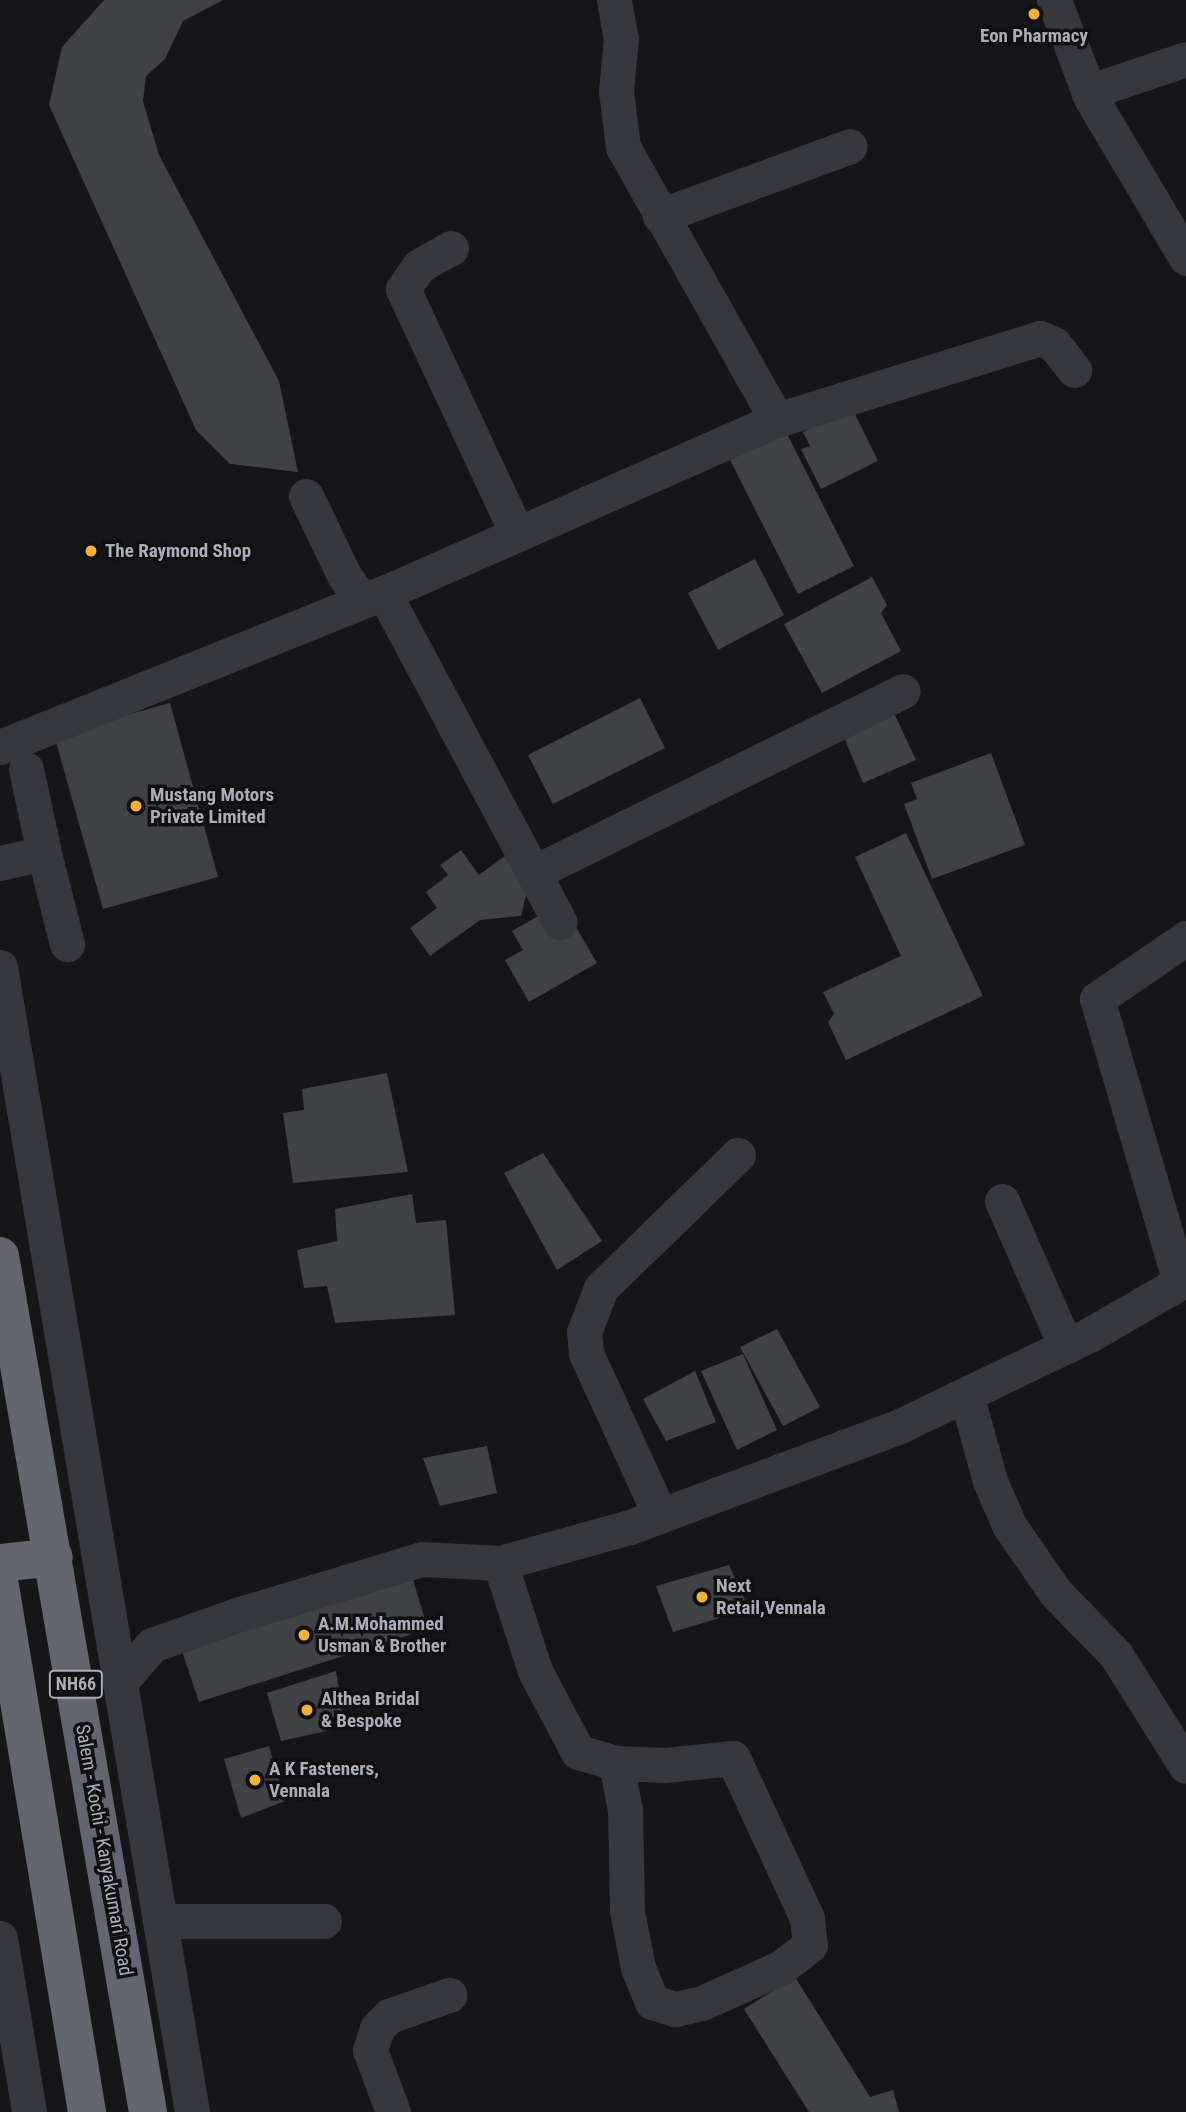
<!DOCTYPE html>
<html>
<head>
<meta charset="utf-8">
<style>
  body { margin:0 }
  #map { position:relative; width:1186px; height:2112px; overflow:hidden; background:#161618; font-family:"Roboto Condensed",sans-serif }
  div>[style] { position:absolute }
  .building>* { inset:0; background:#404145 }
  .minor>* { height:35px; margin:-17.5px; padding:0 17.5px; transform-origin:17.5px; border-radius:17.5px; background:#37383d }
  .highway>* { height:38px; margin:-19px; padding:0 19px; transform-origin:19px; border-radius:19px; background:#63666e }
  .dots>* { width:19px; height:19px; translate:-50% -50%; box-sizing:border-box; border:4px solid #111113; border-radius:50% }
  span { translate:-50% -50%; white-space:nowrap; text-align:center; line-height:1.15; -webkit-text-stroke:7px #111113; paint-order:stroke }
  .shield-label span { padding:2px 5px; background:#111113; border:2px solid; border-radius:5px; -webkit-text-stroke-width:0 }
  .shield-label { font-size:18px; color:#a8adb8; font-weight:700 }
  .poi-label { font-size:19px; color:#a8adb8; font-weight:700 }
  .left { translate:0 -50%; text-align:left }
  .street-label { font-size:19px; color:#a8adb8 }
</style>
</head>
<body>
<div id="map">
  <div class="building">
    <i style="clip-path:polygon(104px 0,223px 0,183px 21px,165px 59px,146px 76px,143px 101px,159px 155px,279px 381px,298px 472px,230px 464px,196px 430px,49px 105px,62px 47px)"></i>
    <i style="clip-path:polygon(852px 408px,878px 461px,821px 489px,801px 449px,810px 446px,803px 432px)"></i>
    <i style="clip-path:polygon(785px 430px,854px 566px,798px 594px,729px 458px)"></i>
    <i style="clip-path:polygon(755px 559px,784px 615px,718px 650px,688px 593px)"></i>
    <i style="clip-path:polygon(872px 577px,887px 605px,881px 613px,901px 651px,822px 693px,784px 624px)"></i>
    <i style="clip-path:polygon(640px 698px,665px 748px,553px 804px,528px 755px)"></i>
    <i style="clip-path:polygon(170px 703px,218px 877px,103px 909px,54px 735px)"></i>
    <i style="clip-path:polygon(894px 713px,916px 760px,863px 783px,843px 735px)"></i>
    <i style="clip-path:polygon(991px 753px,1025px 845px,932px 879px,904px 804px,917px 799px,911px 783px)"></i>
    <i style="clip-path:polygon(906px 833px,983px 996px,846px 1060px,828px 1022px,834px 1014px,823px 992px,901px 956px,855px 857px)"></i>
    <i style="clip-path:polygon(461px 850px,479px 875px,505px 856px,528px 887px,521px 916px,480px 920px,430px 956px,410px 928px,437px 908px,426px 892px,448px 875px,440px 865px)"></i>
    <i style="clip-path:polygon(549px 910px,558px 927px,576px 927px,597px 963px,529px 1002px,505px 960px,523px 950px,512px 931px)"></i>
    <i style="clip-path:polygon(387px 1073px,408px 1172px,293px 1183px,283px 1113px,304px 1110px,302px 1089px)"></i>
    <i style="clip-path:polygon(543px 1153px,602px 1241px,557px 1270px,504px 1173px)"></i>
    <i style="clip-path:polygon(412px 1194px,416px 1223px,446px 1220px,455px 1315px,335px 1323px,327px 1286px,304px 1288px,297px 1250px,337px 1241px,335px 1209px)"></i>
    <i style="clip-path:polygon(777px 1329px,820px 1407px,783px 1426px,740px 1347px)"></i>
    <i style="clip-path:polygon(743px 1354px,777px 1430px,737px 1450px,701px 1371px)"></i>
    <i style="clip-path:polygon(695px 1371px,716px 1422px,666px 1441px,643px 1399px)"></i>
    <i style="clip-path:polygon(487px 1446px,497px 1493px,440px 1506px,423px 1458px)"></i>
    <i style="clip-path:polygon(729px 1565px,749px 1609px,673px 1632px,656px 1586px)"></i>
    <i style="clip-path:polygon(410px 1570px,428px 1629px,199px 1702px,179px 1642px)"></i>
    <i style="clip-path:polygon(336px 1671px,345px 1727px,281px 1741px,267px 1693px)"></i>
    <i style="clip-path:polygon(269px 1746px,285px 1801px,241px 1818px,224px 1759px)"></i>
    <i style="clip-path:polygon(795px 1977px,870px 2097px,893px 2090px,899px 2112px,809px 2112px,744px 2009px)"></i>
  </div>
  <div class="minor">
    <i style="left:614px;top:0;width:39px;rotate:80deg"></i>
    <i style="left:621px;top:38px;width:53px;rotate:95.4deg"></i>
    <i style="left:616px;top:91px;width:56px;rotate:82.9deg"></i>
    <i style="left:623px;top:147px;width:313px;rotate:60.6deg"></i>
    <i style="left:1054px;top:0;width:105px;rotate:69.3deg"></i>
    <i style="left:1091px;top:98px;width:186px;rotate:59.3deg"></i>
    <i style="left:1088px;top:92px;width:103px;rotate:-18.6deg"></i>
    <i style="left:660px;top:216px;width:202px;rotate:-20.2deg"></i>
    <i style="left:451px;top:248px;width:37px;rotate:151deg"></i>
    <i style="left:419px;top:266px;width:28px;rotate:125deg"></i>
    <i style="left:403px;top:289px;width:270px;rotate:65deg"></i>
    <i style="left:306px;top:496px;width:88px;rotate:64.3deg"></i>
    <i style="left:344px;top:575px;width:32px;rotate:55deg"></i>
    <i style="left:384px;top:593px;width:373px;rotate:61.9deg"></i>
    <i style="left:0;top:747px;width:414px;rotate:-21.9deg"></i>
    <i style="left:384px;top:593px;width:429px;rotate:-23.8deg"></i>
    <i style="left:777px;top:420px;width:275px;rotate:-17.3deg"></i>
    <i style="left:1040px;top:338px;width:15px;rotate:23deg"></i>
    <i style="left:1054px;top:344px;width:33px;rotate:52deg"></i>
    <i style="left:44px;top:853px;width:94px;rotate:75.8deg"></i>
    <i style="left:0;top:863px;width:45px;rotate:-12.8deg"></i>
    <i style="left:44px;top:853px;width:86px;rotate:-102.1deg"></i>
    <i style="left:533px;top:873px;width:412px;rotate:-26.2deg"></i>
    <i style="left:0;top:967px;width:1161px;rotate:80.48deg"></i>
    <i style="left:1002px;top:1201px;width:159px;rotate:66.3deg"></i>
    <i style="left:1179px;top:1279px;width:292px;rotate:-106.3deg"></i>
    <i style="left:1097px;top:999px;width:108px;rotate:-34.4deg"></i>
    <i style="left:966px;top:1394px;width:90px;rotate:74.6deg"></i>
    <i style="left:990px;top:1481px;width:48px;rotate:66.6deg"></i>
    <i style="left:1009px;top:1525px;width:81px;rotate:55.5deg"></i>
    <i style="left:1055px;top:1592px;width:88px;rotate:45.9deg"></i>
    <i style="left:1116px;top:1655px;width:131px;rotate:57.8deg"></i>
    <i style="left:660px;top:1515px;width:178px;rotate:-114.6deg"></i>
    <i style="left:586px;top:1353px;width:21px;rotate:-95deg"></i>
    <i style="left:584px;top:1332px;width:47px;rotate:-68.9deg"></i>
    <i style="left:601px;top:1288px;width:191px;rotate:-44.2deg"></i>
    <i style="left:500px;top:1563px;width:114px;rotate:72deg"></i>
    <i style="left:535px;top:1671px;width:92px;rotate:62deg"></i>
    <i style="left:578px;top:1752px;width:40px;rotate:16deg"></i>
    <i style="left:616px;top:1763px;width:49px;rotate:2.3deg"></i>
    <i style="left:665px;top:1765px;width:68px;rotate:-5.9deg"></i>
    <i style="left:733px;top:1758px;width:176px;rotate:65.2deg"></i>
    <i style="left:807px;top:1918px;width:27px;rotate:84deg"></i>
    <i style="left:810px;top:1945px;width:36px;rotate:142deg"></i>
    <i style="left:782px;top:1967px;width:88px;rotate:155.8deg"></i>
    <i style="left:702px;top:2003px;width:28px;rotate:167deg"></i>
    <i style="left:675px;top:2009px;width:24px;rotate:-163deg"></i>
    <i style="left:652px;top:2002px;width:37px;rotate:-112deg"></i>
    <i style="left:638px;top:1968px;width:58px;rotate:-100.9deg"></i>
    <i style="left:627px;top:1911px;width:101px;rotate:-91.1deg"></i>
    <i style="left:625px;top:1810px;width:48px;rotate:-100.8deg"></i>
    <i style="left:120px;top:1682px;width:49px;rotate:-49.1deg"></i>
    <i style="left:152px;top:1645px;width:93px;rotate:-19.4deg"></i>
    <i style="left:240px;top:1614px;width:190px;rotate:-16.8deg"></i>
    <i style="left:422px;top:1559px;width:78px;rotate:2.9deg"></i>
    <i style="left:500px;top:1563px;width:135px;rotate:-15.5deg"></i>
    <i style="left:630px;top:1527px;width:288px;rotate:-20.5deg"></i>
    <i style="left:900px;top:1426px;width:212px;rotate:-25.7deg"></i>
    <i style="left:1091px;top:1334px;width:110px;rotate:-30.1deg"></i>
    <i style="left:160px;top:1921px;width:164px"></i>
    <i style="left:0;top:1938px;width:176px;rotate:80.5deg"></i>
    <i style="left:393px;top:2112px;width:66px;rotate:-110.4deg"></i>
    <i style="left:370px;top:2050px;width:23px;rotate:-72deg"></i>
    <i style="left:377px;top:2028px;width:17px;rotate:-45deg"></i>
    <i style="left:389px;top:2016px;width:64px;rotate:-19.3deg"></i>
  </div>
  <div class="highway">
    <i style="left:0;top:1256px;width:869px;rotate:80.19deg"></i>
    <i style="left:0;top:1563px;width:54px;rotate:-6.3deg"></i>
    <i style="left:0;top:1586px;width:533px;rotate:80.61deg"></i>
  </div>
  <div class="dots">
    <i style="left:1034px;top:14px;background:#f2b134"></i>
    <i style="left:91px;top:551px;background:#f2b134"></i>
    <i style="left:136px;top:806px;background:#f2b134"></i>
    <i style="left:702px;top:1597px;background:#f2b134"></i>
    <i style="left:304px;top:1635px;background:#f2b134"></i>
    <i style="left:307px;top:1710px;background:#f2b134"></i>
    <i style="left:255px;top:1780px;background:#f2b134"></i>
  </div>
  <div class="shield-label">
    <span style="left:76px;top:1684px">NH66</span>
  </div>
  <div class="poi-label">
    <span style="left:1034px;top:36px">Eon Pharmacy</span>
    <span class="left" style="left:105px;top:551px">The Raymond Shop</span>
    <span class="left" style="left:150px;top:806px">Mustang Motors<br>Private Limited</span>
    <span class="left" style="left:716px;top:1597px">Next<br>Retail,Vennala</span>
    <span class="left" style="left:318px;top:1635px">A.M.Mohammed<br>Usman &amp; Brother</span>
    <span class="left" style="left:321px;top:1710px">Althea Bridal<br>&amp; Bespoke</span>
    <span class="left" style="left:269px;top:1780px">A K Fasteners,<br>Vennala</span>
  </div>
  <div class="street-label">
    <span style="left:104px;top:1850px;rotate:80deg">Salem - Kochi - Kanyakumari Road</span>
  </div>
</div>
</body>
</html>
